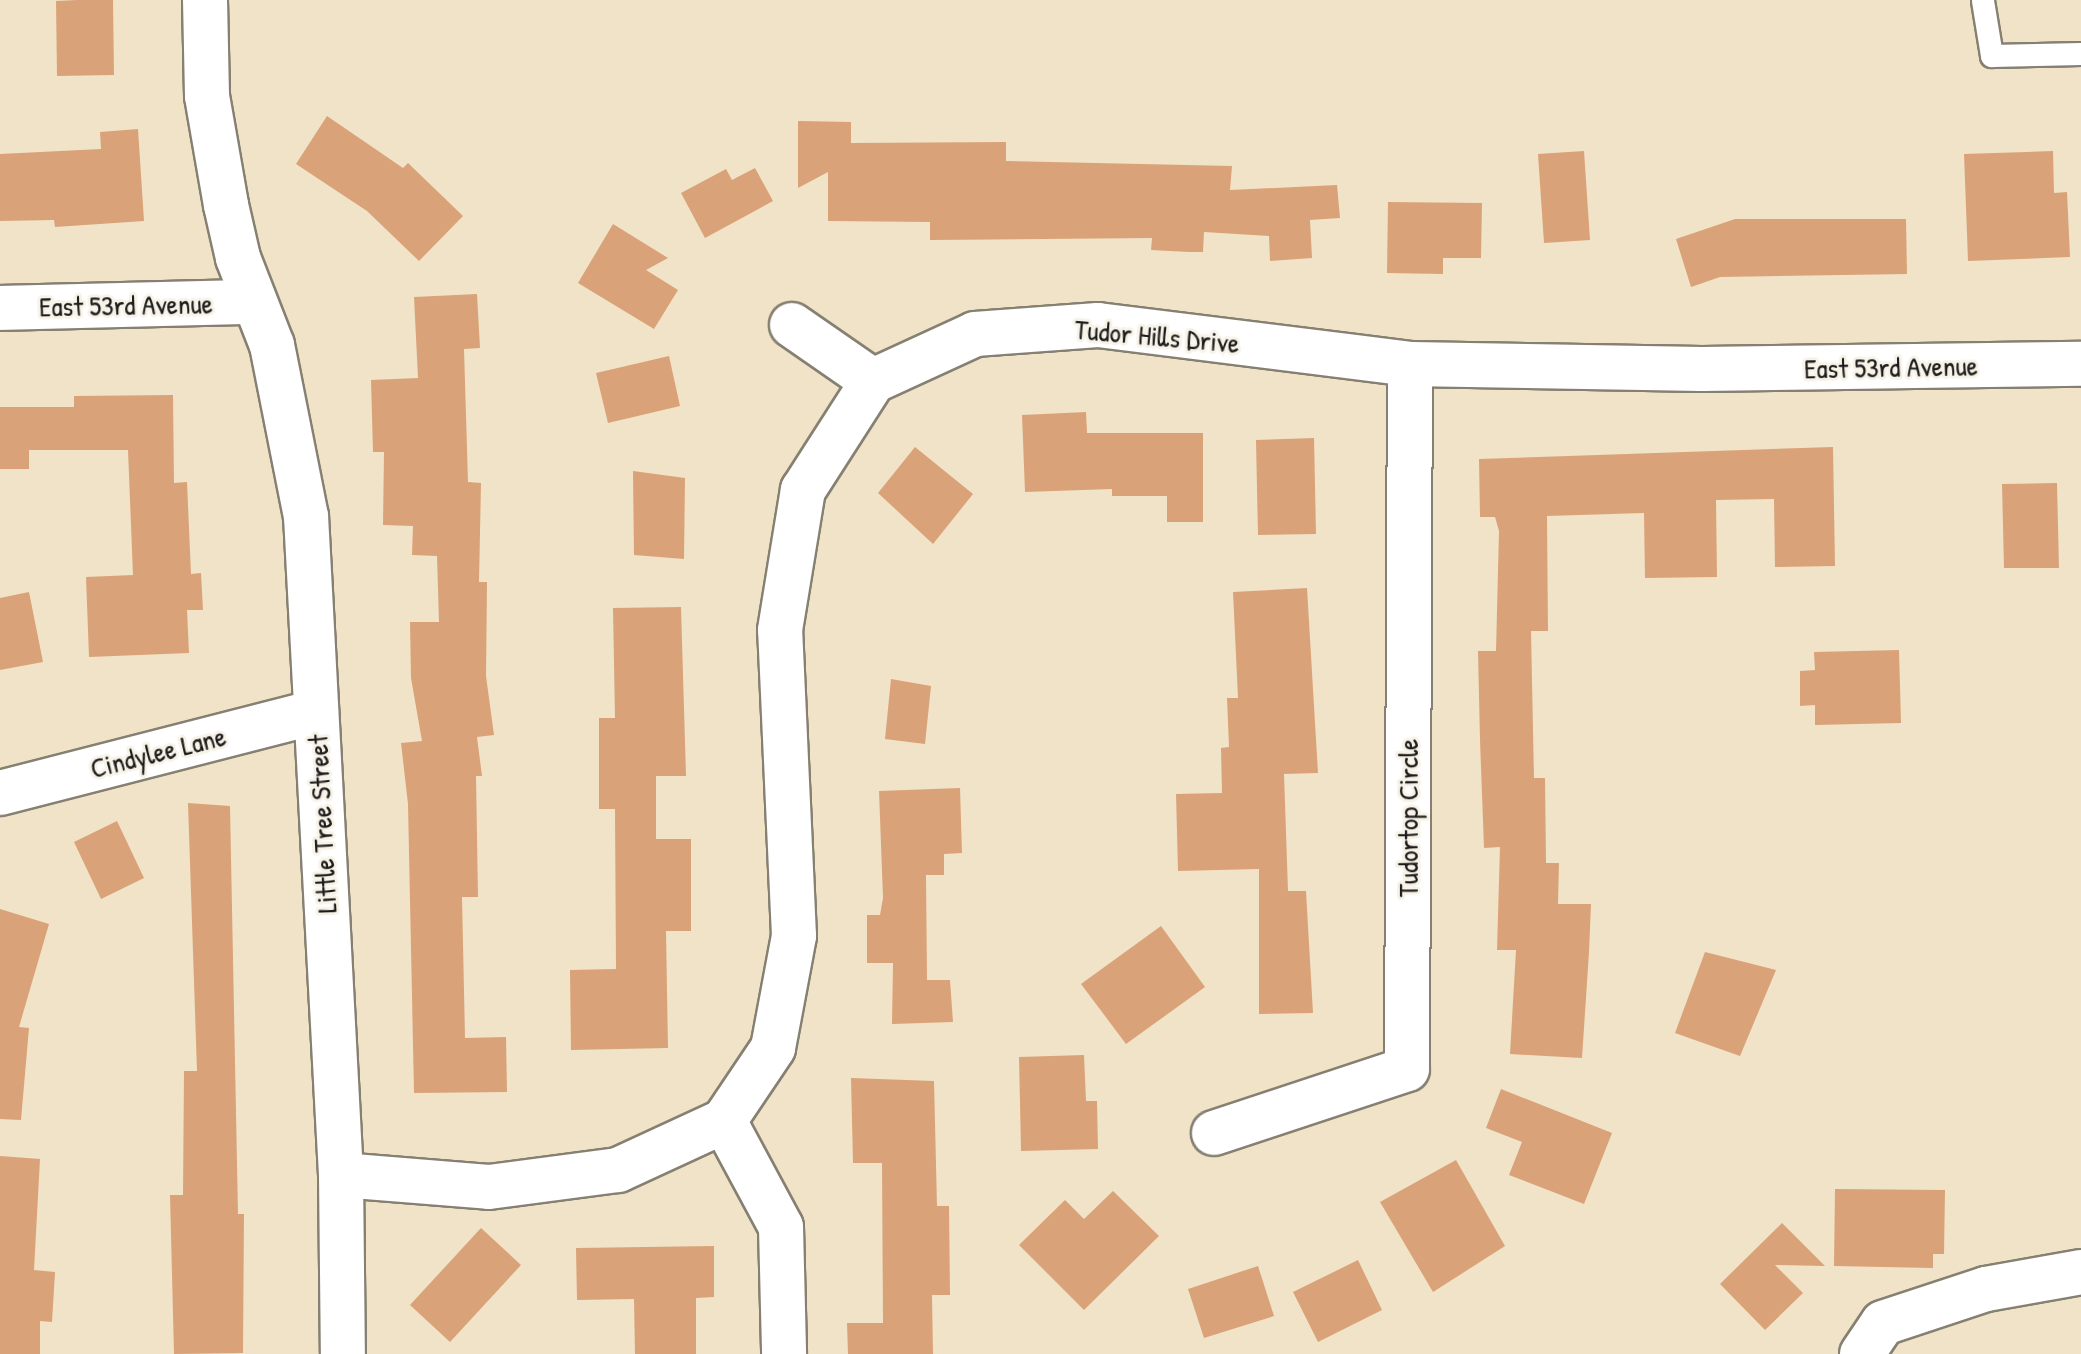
<!DOCTYPE html>
<html>
<head>
<meta charset="utf-8">
<style>
  body { margin:0 }
  #map { position:relative; width:2081px; height:1354px; overflow:hidden; background:#f0e3c8; font-family:"Patrick Hand",sans-serif }
  div>[style] { position:absolute }
  .building>* { inset:0; background:#daa278 }
  .roads { filter:drop-shadow(2px 0 #868072) drop-shadow(-2px 0 #868072) drop-shadow(0 2px #868072) drop-shadow(0 -2px #868072) }
  .service>* { height:22px; margin:-11px; padding:0 11px; transform-origin:11px; border-radius:11px; background:#fff }
  .minor>* { height:44px; margin:-22px; padding:0 22px; transform-origin:22px; border-radius:22px; background:#fff }
  span { translate:-50% -50%; white-space:nowrap; text-align:center; line-height:1.15; -webkit-text-stroke:6px #f7f3e8; paint-order:stroke }
  .street-label { font-size:28px; color:#1c1c1c }
</style>
</head>
<body>
<div id="map">
  <div class="building">
    <i style="clip-path:polygon(78px 0,113px 0,114px 75px,57px 76px,56px 1px)"></i>
    <i style="clip-path:polygon(327px 116px,403px 168px,408px 163px,463px 216px,419px 261px,367px 211px,296px 164px)"></i>
    <i style="clip-path:polygon(798px 121px,851px 122px,851px 143px,1006px 142px,1006px 161px,1232px 166px,1230px 190px,1337px 185px,1340px 218px,1310px 220px,1312px 258px,1270px 261px,1269px 236px,1204px 232px,1203px 252px,1189px 252px,1151px 250px,1152px 238px,930px 240px,930px 222px,828px 221px,828px 172px,798px 188px)"></i>
    <i style="clip-path:polygon(138px 129px,144px 221px,55px 227px,54px 220px,0 221px,0 154px,101px 149px,100px 132px)"></i>
    <i style="clip-path:polygon(1584px 151px,1590px 240px,1544px 243px,1538px 154px)"></i>
    <i style="clip-path:polygon(2053px 151px,2054px 193px,2067px 192px,2070px 257px,1968px 261px,1964px 154px)"></i>
    <i style="clip-path:polygon(755px 168px,773px 201px,705px 238px,681px 193px,726px 169px,732px 180px)"></i>
    <i style="clip-path:polygon(1388px 202px,1482px 203px,1481px 258px,1443px 258px,1443px 274px,1387px 273px)"></i>
    <i style="clip-path:polygon(1735px 219px,1906px 219px,1907px 274px,1720px 277px,1691px 287px,1676px 239px)"></i>
    <i style="clip-path:polygon(613px 224px,668px 258px,646px 270px,678px 290px,654px 329px,578px 283px)"></i>
    <i style="clip-path:polygon(477px 294px,480px 348px,464px 349px,468px 482px,481px 483px,479px 582px,487px 582px,486px 676px,494px 735px,477px 737px,482px 776px,476px 776px,478px 897px,462px 897px,465px 1038px,506px 1037px,507px 1092px,414px 1093px,408px 804px,401px 743px,422px 741px,411px 678px,410px 622px,439px 622px,437px 556px,412px 555px,413px 526px,383px 525px,384px 452px,373px 452px,371px 380px,418px 378px,414px 297px)"></i>
    <i style="clip-path:polygon(669px 356px,680px 406px,608px 423px,596px 373px)"></i>
    <i style="clip-path:polygon(173px 395px,174px 483px,187px 482px,191px 574px,201px 573px,203px 610px,187px 610px,189px 653px,89px 657px,86px 577px,133px 575px,128px 450px,29px 450px,29px 469px,0 469px,0 407px,74px 407px,74px 396px)"></i>
    <i style="clip-path:polygon(1086px 412px,1087px 433px,1203px 433px,1203px 522px,1167px 522px,1167px 496px,1112px 496px,1112px 489px,1025px 492px,1022px 415px)"></i>
    <i style="clip-path:polygon(1314px 438px,1316px 534px,1258px 535px,1256px 440px)"></i>
    <i style="clip-path:polygon(915px 447px,973px 494px,933px 544px,878px 493px)"></i>
    <i style="clip-path:polygon(1833px 447px,1835px 566px,1775px 567px,1774px 499px,1716px 500px,1717px 577px,1645px 578px,1644px 513px,1547px 516px,1548px 631px,1531px 631px,1534px 778px,1545px 778px,1546px 863px,1559px 863px,1558px 904px,1591px 904px,1589px 952px,1582px 1058px,1510px 1054px,1516px 950px,1497px 950px,1500px 847px,1484px 848px,1480px 740px,1478px 651px,1496px 651px,1499px 531px,1495px 517px,1480px 517px,1479px 459px)"></i>
    <i style="clip-path:polygon(633px 471px,685px 478px,684px 559px,634px 555px)"></i>
    <i style="clip-path:polygon(2057px 483px,2059px 568px,2004px 568px,2002px 484px)"></i>
    <i style="clip-path:polygon(1307px 588px,1318px 773px,1284px 774px,1288px 891px,1306px 891px,1313px 1013px,1259px 1014px,1259px 869px,1178px 871px,1176px 794px,1222px 793px,1221px 748px,1229px 747px,1227px 698px,1238px 698px,1233px 592px)"></i>
    <i style="clip-path:polygon(29px 592px,43px 662px,0 670px,0 598px)"></i>
    <i style="clip-path:polygon(681px 607px,686px 776px,656px 776px,656px 839px,691px 839px,691px 931px,666px 931px,668px 1048px,571px 1050px,570px 970px,616px 969px,615px 809px,599px 809px,599px 718px,615px 718px,613px 608px)"></i>
    <i style="clip-path:polygon(1899px 650px,1901px 723px,1815px 725px,1815px 705px,1800px 706px,1800px 671px,1815px 670px,1814px 652px)"></i>
    <i style="clip-path:polygon(891px 679px,931px 686px,925px 744px,885px 739px)"></i>
    <i style="clip-path:polygon(960px 788px,962px 853px,944px 854px,944px 875px,926px 875px,927px 980px,950px 980px,953px 1022px,892px 1024px,893px 963px,867px 963px,867px 915px,880px 915px,883px 898px,879px 791px)"></i>
    <i style="clip-path:polygon(188px 803px,230px 806px,238px 1214px,244px 1214px,243px 1353px,174px 1354px,170px 1195px,183px 1195px,184px 1071px,197px 1071px)"></i>
    <i style="clip-path:polygon(117px 821px,144px 878px,101px 899px,74px 842px)"></i>
    <i style="clip-path:polygon(0 909px,49px 924px,19px 1027px,29px 1028px,21px 1120px,0 1119px)"></i>
    <i style="clip-path:polygon(1161px 926px,1205px 987px,1126px 1044px,1081px 984px)"></i>
    <i style="clip-path:polygon(1705px 952px,1776px 970px,1740px 1056px,1675px 1033px)"></i>
    <i style="clip-path:polygon(1084px 1055px,1086px 1101px,1097px 1101px,1098px 1149px,1021px 1151px,1019px 1057px)"></i>
    <i style="clip-path:polygon(851px 1078px,934px 1081px,937px 1206px,949px 1206px,950px 1295px,932px 1295px,933px 1354px,848px 1354px,847px 1323px,883px 1323px,882px 1163px,853px 1163px)"></i>
    <i style="clip-path:polygon(1501px 1089px,1612px 1133px,1584px 1204px,1509px 1175px,1522px 1142px,1486px 1128px)"></i>
    <i style="clip-path:polygon(0 1156px,40px 1159px,34px 1270px,55px 1272px,52px 1322px,40px 1321px,40px 1354px,0 1354px)"></i>
    <i style="clip-path:polygon(1456px 1160px,1505px 1246px,1433px 1292px,1380px 1202px)"></i>
    <i style="clip-path:polygon(1835px 1189px,1945px 1190px,1944px 1254px,1933px 1254px,1933px 1268px,1834px 1266px)"></i>
    <i style="clip-path:polygon(1113px 1191px,1159px 1236px,1084px 1310px,1019px 1245px,1065px 1200px,1084px 1219px)"></i>
    <i style="clip-path:polygon(1782px 1223px,1825px 1266px,1775px 1265px,1803px 1293px,1765px 1330px,1720px 1284px)"></i>
    <i style="clip-path:polygon(481px 1228px,521px 1265px,450px 1342px,410px 1305px)"></i>
    <i style="clip-path:polygon(714px 1246px,714px 1297px,696px 1298px,696px 1354px,635px 1354px,634px 1299px,577px 1300px,576px 1248px)"></i>
    <i style="clip-path:polygon(1358px 1260px,1382px 1310px,1318px 1342px,1293px 1292px)"></i>
    <i style="clip-path:polygon(1258px 1266px,1274px 1316px,1204px 1338px,1188px 1289px)"></i>
  </div>
  <div class="roads">
    <div class="service">
      <i style="left:1983px;top:1px;width:56px;rotate:80.7deg"></i>
      <i style="left:1992px;top:56px;width:89px;rotate:-1.3deg"></i>
    </div>
    <div class="minor">
      <i style="left:205px;top:0;width:96px;rotate:88.8deg"></i>
      <i style="left:207px;top:96px;width:111px;rotate:80.1deg"></i>
      <i style="left:226px;top:205px;width:54px;rotate:77.2deg"></i>
      <i style="left:238px;top:258px;width:93px;rotate:68.7deg"></i>
      <i style="left:272px;top:345px;width:174px;rotate:78.8deg"></i>
      <i style="left:306px;top:516px;width:660px;rotate:86.96deg"></i>
      <i style="left:341px;top:1175px;width:179px;rotate:89.4deg"></i>
      <i style="left:0;top:308px;width:253px;rotate:-1.4deg"></i>
      <i style="left:792px;top:325px;width:98px;rotate:34.7deg"></i>
      <i style="left:0;top:793px;width:326px;rotate:-14.4deg"></i>
      <i style="left:724px;top:1121px;width:88px;rotate:-56.1deg"></i>
      <i style="left:773px;top:1048px;width:114px;rotate:-79.4deg"></i>
      <i style="left:794px;top:936px;width:306px;rotate:-92.6deg"></i>
      <i style="left:780px;top:630px;width:142px;rotate:-80.7deg"></i>
      <i style="left:803px;top:490px;width:130px;rotate:-57.3deg"></i>
      <i style="left:873px;top:381px;width:112px;rotate:-24.7deg"></i>
      <i style="left:975px;top:334px;width:123px;rotate:-4.2deg"></i>
      <i style="left:1098px;top:325px;width:314px;rotate:7.1deg"></i>
      <i style="left:1410px;top:364px;width:292px;rotate:1deg"></i>
      <i style="left:1702px;top:369px;width:379px;rotate:-0.8deg"></i>
      <i style="left:724px;top:1121px;width:120px;rotate:61.7deg"></i>
      <i style="left:781px;top:1227px;width:127px;rotate:88.6deg"></i>
      <i style="left:1214px;top:1133px;width:203px;rotate:-18.3deg"></i>
      <i style="left:1407px;top:1069px;width:705px;rotate:-89.76deg"></i>
      <i style="left:341px;top:1175px;width:148px;rotate:4.6deg"></i>
      <i style="left:489px;top:1187px;width:130px;rotate:-7.5deg"></i>
      <i style="left:618px;top:1170px;width:117px;rotate:-24.8deg"></i>
      <i style="left:1862px;top:1354px;width:37px;rotate:-56deg"></i>
      <i style="left:1883px;top:1323px;width:108px;rotate:-18.3deg"></i>
      <i style="left:1986px;top:1289px;width:97px;rotate:-10.1deg"></i>
    </div>
  </div>
  <div class="street-label">
    <span style="left:126px;top:305px;rotate:-1deg">East 53rd Avenue</span>
    <span style="left:1157px;top:336px;rotate:5deg">Tudor Hills Drive</span>
    <span style="left:1891px;top:367px;rotate:-1deg">East 53rd Avenue</span>
    <span style="left:158px;top:752px;rotate:-14deg">Cindylee Lane</span>
    <span style="left:1408px;top:818px;rotate:-90deg">Tudortop Circle</span>
    <span style="left:322px;top:824px;rotate:-93deg">Little Tree Street</span>
  </div>
</div>
</body>
</html>
